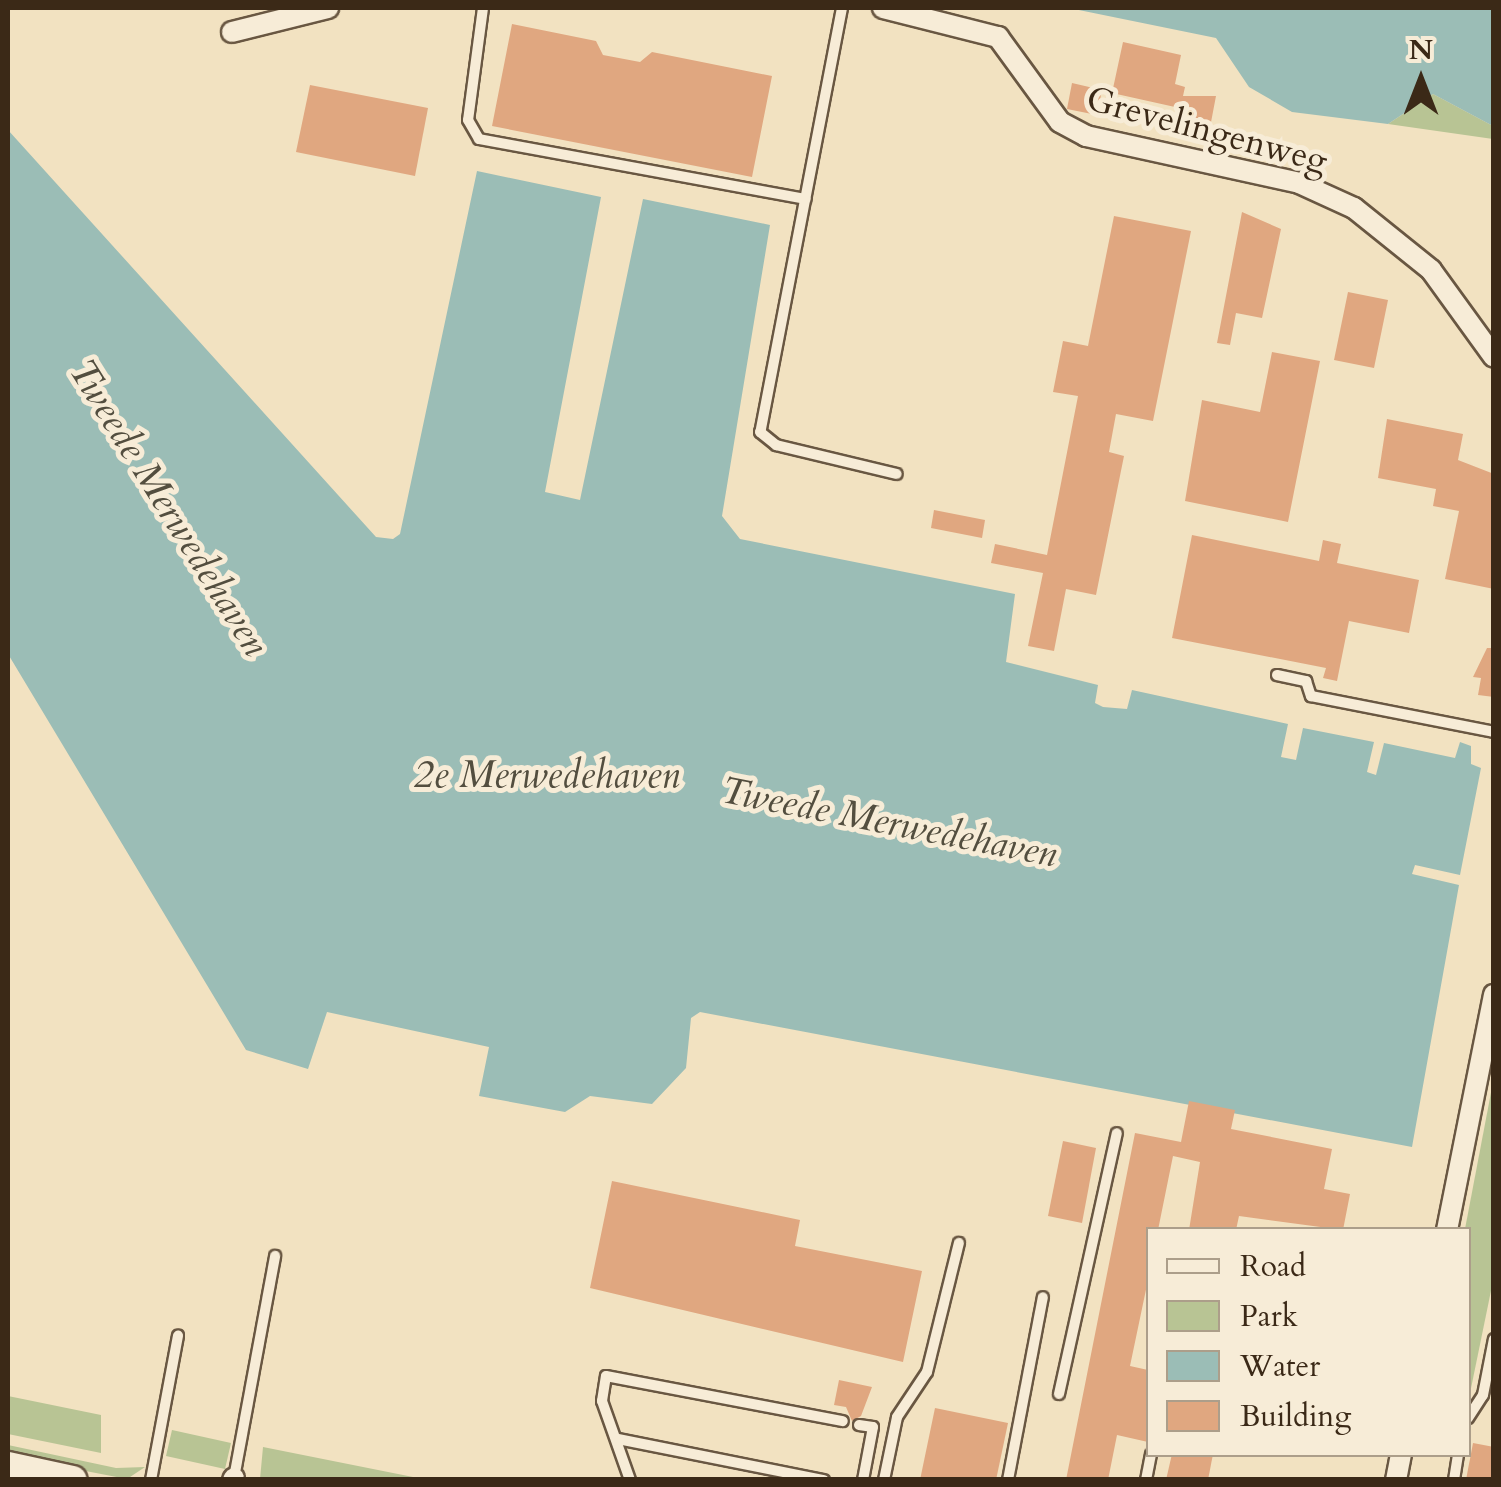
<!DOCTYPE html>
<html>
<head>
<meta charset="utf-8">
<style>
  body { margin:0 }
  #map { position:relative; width:1501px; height:1487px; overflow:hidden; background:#f2e2c1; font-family:Cardo,serif }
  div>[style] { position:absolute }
  .green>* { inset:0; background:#b8c494 }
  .water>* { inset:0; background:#9bbdb6 }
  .building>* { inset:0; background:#e0a780 }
  .roads { filter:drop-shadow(2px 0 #695742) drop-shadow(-2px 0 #695742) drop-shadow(0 2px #695742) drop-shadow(0 -2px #695742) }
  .lane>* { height:10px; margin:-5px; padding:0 5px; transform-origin:5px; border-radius:5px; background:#f7ecd7 }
  .street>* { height:20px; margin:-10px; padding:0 10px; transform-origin:10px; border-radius:10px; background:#f7ecd7 }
  .secondary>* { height:28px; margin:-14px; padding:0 14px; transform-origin:14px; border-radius:14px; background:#f7ecd7 }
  span { translate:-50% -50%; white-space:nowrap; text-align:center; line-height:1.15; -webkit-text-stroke:10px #f7ecd7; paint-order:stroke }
  .street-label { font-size:35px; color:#3b2917 }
  .water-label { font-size:38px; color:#534e3f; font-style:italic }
  .frame { position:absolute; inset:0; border:10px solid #3b2917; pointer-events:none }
  .legend { position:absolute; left:1146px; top:1227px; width:325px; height:230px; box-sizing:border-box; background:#f7ecd7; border:2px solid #ac9e8a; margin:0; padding:12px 18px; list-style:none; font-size:30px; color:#3b2917 }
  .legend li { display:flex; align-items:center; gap:20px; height:50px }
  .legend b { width:50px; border:2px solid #ac9e8a }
  .north { position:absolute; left:1371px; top:30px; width:100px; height:100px; -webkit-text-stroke:8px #f7ecd7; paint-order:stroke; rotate:0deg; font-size:28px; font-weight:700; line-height:40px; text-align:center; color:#3b2917 }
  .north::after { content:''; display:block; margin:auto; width:35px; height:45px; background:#3b2917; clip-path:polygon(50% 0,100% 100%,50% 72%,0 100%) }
</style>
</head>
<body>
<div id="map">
  <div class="green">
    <i style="clip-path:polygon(1433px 94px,1493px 126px,1493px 139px,1388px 124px)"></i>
    <i style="clip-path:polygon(1493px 1082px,1493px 1281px,1469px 1398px,1465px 1229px)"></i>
    <i style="clip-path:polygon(8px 1396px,101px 1415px,101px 1453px,8px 1434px)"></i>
    <i style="clip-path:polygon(172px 1430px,231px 1443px,225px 1469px,166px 1456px)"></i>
    <i style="clip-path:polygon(8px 1445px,116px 1468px,145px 1467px,127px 1479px,8px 1456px)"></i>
    <i style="clip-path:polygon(263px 1447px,423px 1479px,260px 1479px)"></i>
  </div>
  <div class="water">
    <i style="clip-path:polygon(1069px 8px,1493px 8px,1493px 126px,1433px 94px,1388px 124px,1292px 112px,1249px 87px,1216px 38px)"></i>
    <i style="clip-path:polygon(8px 130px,376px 537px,393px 539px,400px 534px,477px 171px,601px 197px,545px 492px,580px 500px,643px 199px,770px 225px,722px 516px,740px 539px,1015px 594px,1006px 662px,1098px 685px,1095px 703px,1103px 707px,1127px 709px,1132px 690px,1288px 724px,1281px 757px,1296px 760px,1303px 728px,1374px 742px,1367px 772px,1376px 775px,1384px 743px,1455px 758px,1460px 742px,1471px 746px,1471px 764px,1481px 768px,1460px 875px,1415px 865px,1412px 874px,1459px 885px,1412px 1147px,700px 1012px,691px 1018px,686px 1068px,652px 1104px,590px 1096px,565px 1112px,479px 1096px,489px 1047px,327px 1012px,308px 1069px,246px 1050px,8px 654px)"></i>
  </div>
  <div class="building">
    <i style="clip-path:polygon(512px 24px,596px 41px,603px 55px,640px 62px,652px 52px,772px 76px,752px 177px,492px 126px)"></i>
    <i style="clip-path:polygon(1123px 42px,1181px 55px,1175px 84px,1185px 87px,1183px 96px,1216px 96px,1208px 138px,1196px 135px,1193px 111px,1112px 93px)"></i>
    <i style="clip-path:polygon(1072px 83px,1102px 90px,1097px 115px,1067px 109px)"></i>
    <i style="clip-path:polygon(310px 85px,428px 108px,415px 176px,296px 152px)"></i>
    <i style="clip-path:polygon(1242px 212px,1281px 229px,1262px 318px,1236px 313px,1230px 345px,1217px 343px)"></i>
    <i style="clip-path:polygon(1114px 216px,1191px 231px,1153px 421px,1116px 414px,1109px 452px,1124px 456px,1096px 595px,1066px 589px,1054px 651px,1028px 646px,1043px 573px,991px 563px,995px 544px,1047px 555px,1078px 396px,1053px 392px,1063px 341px,1088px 346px)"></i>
    <i style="clip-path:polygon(1348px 292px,1388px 300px,1374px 368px,1334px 360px)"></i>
    <i style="clip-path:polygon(1272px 352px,1320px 361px,1288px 522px,1185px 501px,1202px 400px,1260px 412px)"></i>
    <i style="clip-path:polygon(1387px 419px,1463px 434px,1458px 460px,1494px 474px,1494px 589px,1445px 579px,1459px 511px,1433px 506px,1436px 489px,1378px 478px)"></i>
    <i style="clip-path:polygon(934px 510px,985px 520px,982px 538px,931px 528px)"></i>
    <i style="clip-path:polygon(1192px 535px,1319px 561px,1323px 540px,1341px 544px,1337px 563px,1419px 580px,1409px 633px,1349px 621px,1337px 681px,1323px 678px,1326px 668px,1172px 638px)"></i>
    <i style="clip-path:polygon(1487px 648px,1494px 648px,1494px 697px,1478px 695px,1481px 678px,1473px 677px)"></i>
    <i style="clip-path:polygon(1189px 1101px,1235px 1110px,1231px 1129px,1332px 1149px,1324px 1189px,1350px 1194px,1343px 1230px,1239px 1216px,1236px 1230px,1189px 1230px,1200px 1162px,1173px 1156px,1158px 1230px,1148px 1230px,1148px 1280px,1130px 1366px,1148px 1370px,1148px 1442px,1117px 1435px,1108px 1480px,1066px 1480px,1135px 1133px,1181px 1142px)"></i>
    <i style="clip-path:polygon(1063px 1141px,1096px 1148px,1082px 1223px,1048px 1216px)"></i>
    <i style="clip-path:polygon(612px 1181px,800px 1220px,795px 1246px,922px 1271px,903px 1362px,590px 1288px)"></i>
    <i style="clip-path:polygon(839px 1380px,872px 1387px,861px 1416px,852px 1421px,846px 1407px,834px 1405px)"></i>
    <i style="clip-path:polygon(935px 1408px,1008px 1423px,996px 1480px,920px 1480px)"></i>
    <i style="clip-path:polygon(1473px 1443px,1494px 1447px,1494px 1480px,1466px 1480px)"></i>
    <i style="clip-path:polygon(1172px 1454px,1213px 1454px,1208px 1480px,1166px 1480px)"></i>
  </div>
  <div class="roads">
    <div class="lane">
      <i style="left:483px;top:8px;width:113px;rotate:97.6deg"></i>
      <i style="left:468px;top:120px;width:22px;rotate:60deg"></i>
      <i style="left:479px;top:139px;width:332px;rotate:10.4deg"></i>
      <i style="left:842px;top:8px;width:432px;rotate:100.9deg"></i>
      <i style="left:760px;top:432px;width:21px;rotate:39deg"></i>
      <i style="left:776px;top:445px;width:124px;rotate:13.5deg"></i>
      <i style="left:1277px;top:675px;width:30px;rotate:12deg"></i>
      <i style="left:1306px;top:681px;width:16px;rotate:72deg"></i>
      <i style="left:1311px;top:696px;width:187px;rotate:11.1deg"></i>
      <i style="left:1059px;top:1394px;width:267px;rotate:-77.5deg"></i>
      <i style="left:1468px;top:1418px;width:27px;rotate:-57deg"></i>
      <i style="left:1483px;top:1395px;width:57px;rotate:-78.9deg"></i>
      <i style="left:859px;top:1425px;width:14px;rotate:8deg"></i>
      <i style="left:873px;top:1427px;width:54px;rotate:100.7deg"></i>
      <i style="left:618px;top:1439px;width:210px;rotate:11.3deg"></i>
      <i style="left:234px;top:1478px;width:226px;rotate:-79.5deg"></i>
      <i style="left:151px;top:1480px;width:147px;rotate:-79.4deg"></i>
      <i style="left:630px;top:1480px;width:84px;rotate:-109.5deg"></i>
      <i style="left:602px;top:1401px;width:25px;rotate:-81deg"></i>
      <i style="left:606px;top:1376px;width:241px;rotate:10.8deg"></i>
      <i style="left:884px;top:1480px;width:64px;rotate:-78.3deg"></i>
      <i style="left:897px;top:1417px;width:54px;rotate:-56.3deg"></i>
      <i style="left:927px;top:1372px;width:133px;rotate:-76.1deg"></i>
      <i style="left:1008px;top:1480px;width:186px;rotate:-79.2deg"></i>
      <i style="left:1146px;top:1480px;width:26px;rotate:-79deg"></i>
      <i style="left:1454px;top:1480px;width:26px;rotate:-81deg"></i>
    </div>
    <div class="street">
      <i style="left:883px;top:8px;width:119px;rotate:14.2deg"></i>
      <i style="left:998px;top:37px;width:105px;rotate:53.9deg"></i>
      <i style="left:1060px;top:122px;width:30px;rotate:28deg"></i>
      <i style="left:1086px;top:136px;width:218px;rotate:12.4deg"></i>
      <i style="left:1299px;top:183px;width:60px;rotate:24.4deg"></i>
      <i style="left:1354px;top:208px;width:99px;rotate:38.8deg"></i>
      <i style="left:1431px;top:270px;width:107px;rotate:54.1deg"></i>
      <i style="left:232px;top:32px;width:99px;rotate:-14deg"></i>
      <i style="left:1447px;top:1230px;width:240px;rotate:-78.7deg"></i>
      <i style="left:233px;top:1480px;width:2px;rotate:-63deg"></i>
      <i style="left:1396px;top:1480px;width:26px;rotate:-79deg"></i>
    </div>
    <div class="secondary">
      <i style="left:8px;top:1466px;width:66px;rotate:12.2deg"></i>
    </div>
  </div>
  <div class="street-label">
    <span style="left:1207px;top:130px;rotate:15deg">Grevelingenweg</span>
  </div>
  <div class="water-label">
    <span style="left:168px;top:508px;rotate:58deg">Tweede Merwedehaven</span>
    <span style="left:547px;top:776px">2e Merwedehaven</span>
    <span style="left:889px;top:823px;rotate:11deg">Tweede Merwedehaven</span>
  </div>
  <div class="frame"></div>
  <ul class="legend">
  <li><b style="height:12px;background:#f7ecd7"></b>Road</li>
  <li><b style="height:28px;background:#b8c494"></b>Park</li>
  <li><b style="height:28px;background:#9bbdb6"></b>Water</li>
  <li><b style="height:28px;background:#e0a780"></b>Building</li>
  </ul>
  <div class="north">N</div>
</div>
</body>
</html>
